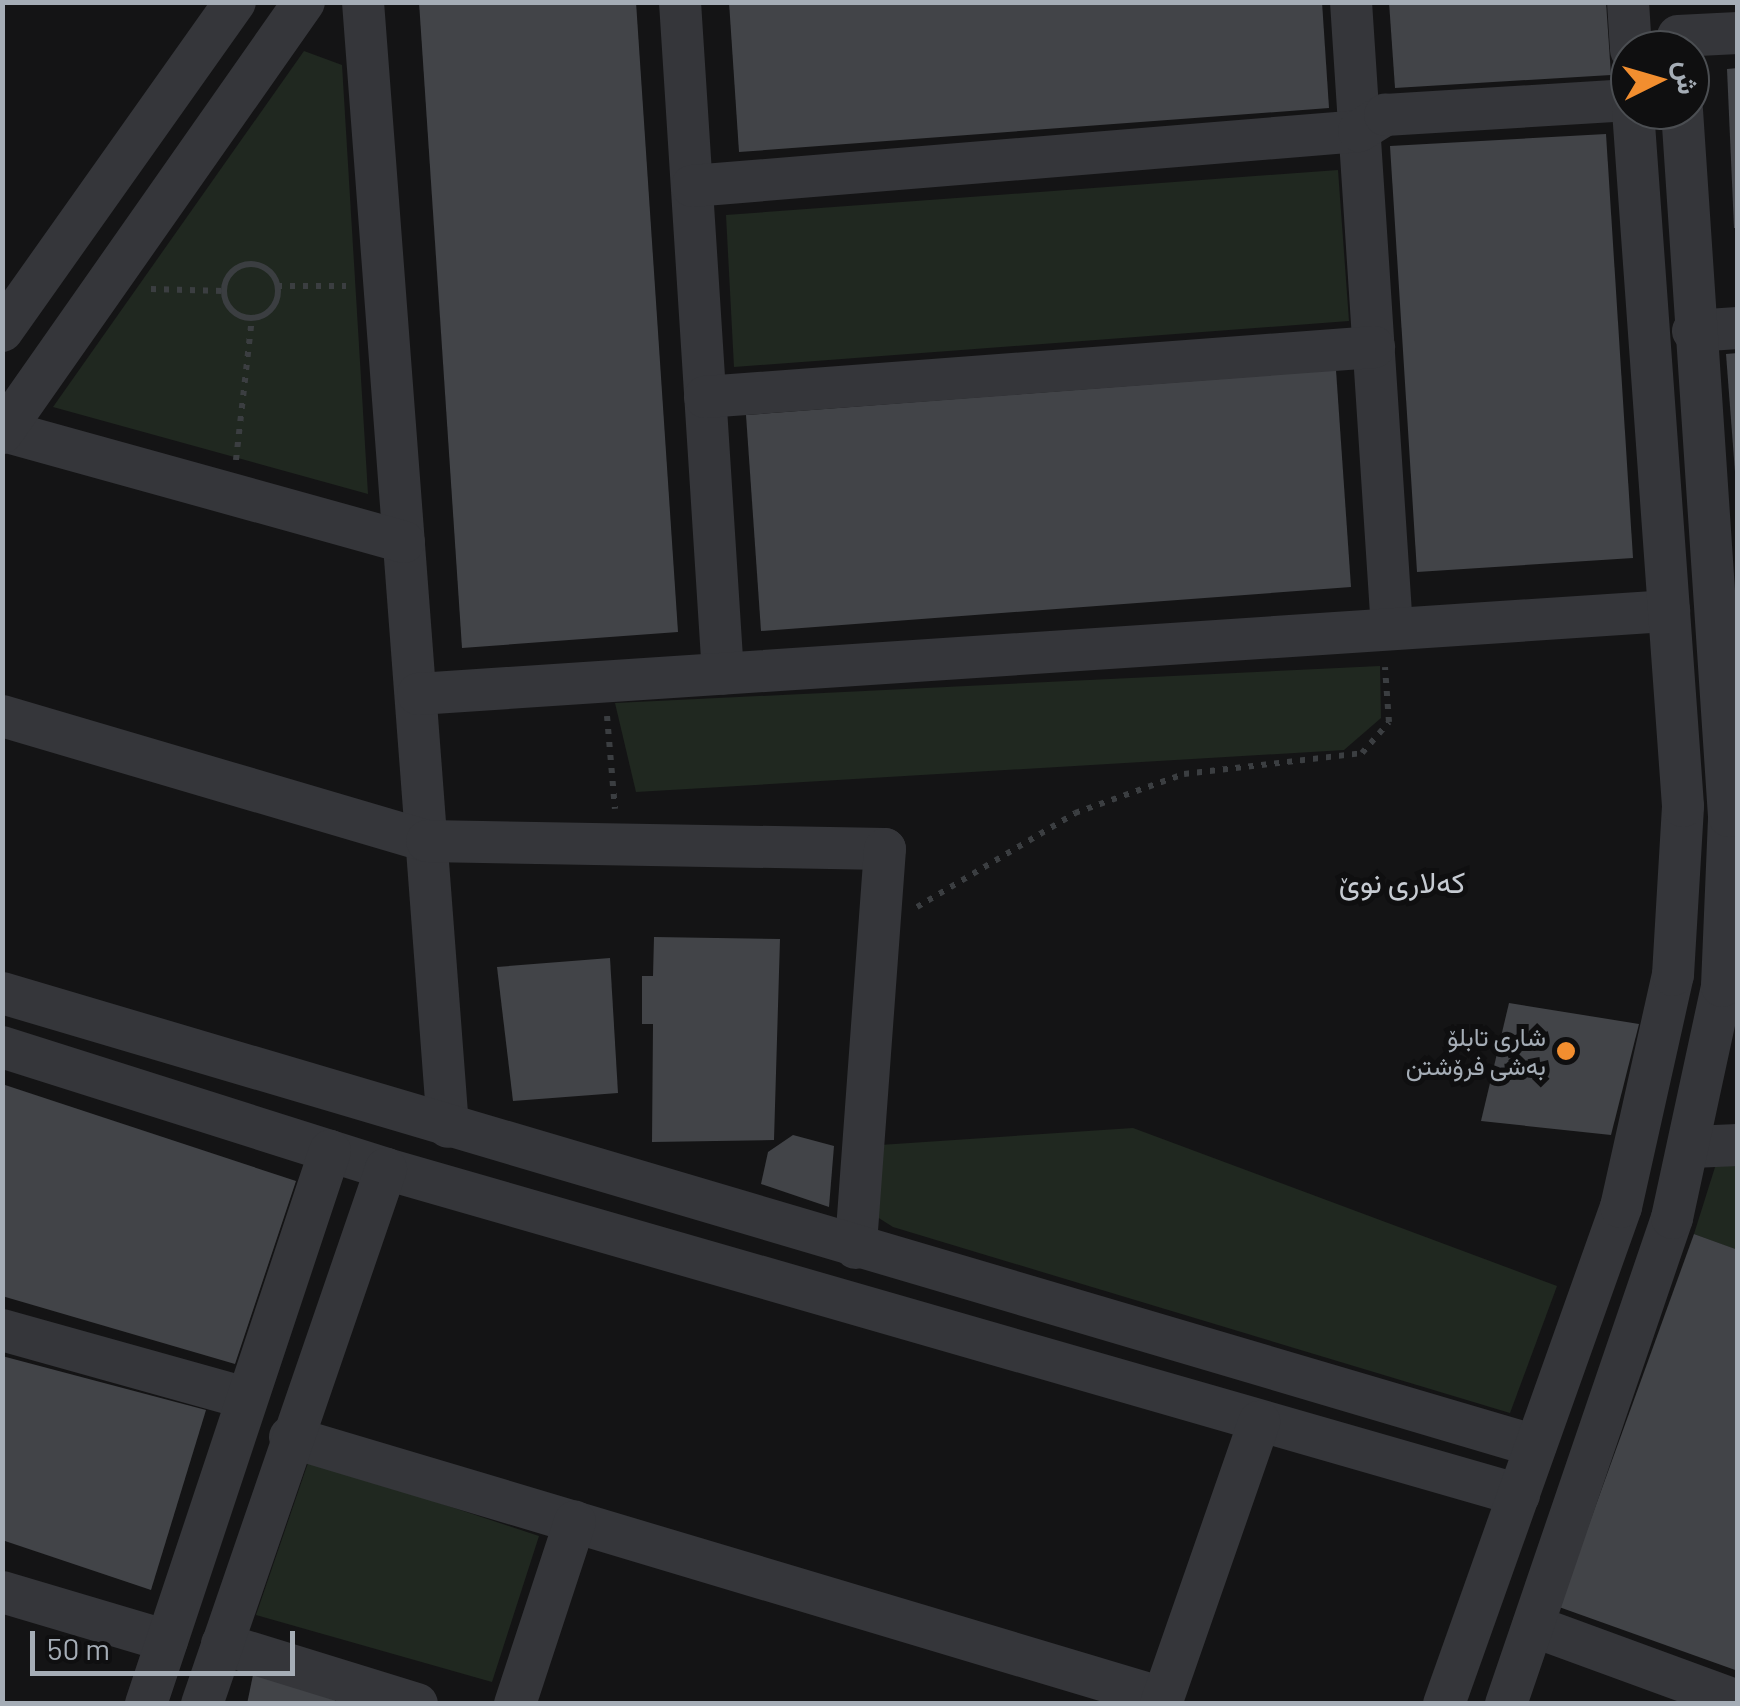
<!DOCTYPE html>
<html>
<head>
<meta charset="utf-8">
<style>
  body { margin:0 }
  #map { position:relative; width:1740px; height:1706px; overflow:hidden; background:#141415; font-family:Barlow,Vazirmatn,sans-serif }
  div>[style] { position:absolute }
  .green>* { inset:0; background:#202820 }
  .building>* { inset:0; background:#424448 }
  .path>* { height:6px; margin-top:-3px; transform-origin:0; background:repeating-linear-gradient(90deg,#3b3e41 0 5px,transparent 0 13px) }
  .path>.ring { margin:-3px; padding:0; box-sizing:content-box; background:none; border:6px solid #3b3e41; border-radius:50% }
  .minor>* { height:42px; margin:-21px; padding:0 21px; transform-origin:21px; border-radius:21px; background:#35363a }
  .dots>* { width:28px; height:28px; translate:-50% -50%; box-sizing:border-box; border:5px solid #0f0f10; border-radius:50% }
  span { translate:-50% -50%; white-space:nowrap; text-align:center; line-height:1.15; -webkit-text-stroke:10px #0f0f10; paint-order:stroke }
  .poi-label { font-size:25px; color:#a5adb6 }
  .right { translate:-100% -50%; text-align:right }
  .quarter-label { font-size:30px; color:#c6cbd2 }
  .frame { position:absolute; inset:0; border:5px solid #a5adb6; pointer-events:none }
  .north { position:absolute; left:1610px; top:30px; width:100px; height:100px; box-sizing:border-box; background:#0f0f10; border:2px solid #4b4e52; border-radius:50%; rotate:85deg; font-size:28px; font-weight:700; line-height:40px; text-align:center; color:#a5adb6 }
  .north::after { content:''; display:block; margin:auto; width:35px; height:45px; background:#f28e2f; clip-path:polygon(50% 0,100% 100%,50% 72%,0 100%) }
  .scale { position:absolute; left:30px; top:1631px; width:265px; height:45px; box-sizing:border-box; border:5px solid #a5adb6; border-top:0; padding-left:12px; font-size:30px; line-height:35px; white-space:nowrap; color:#a5adb6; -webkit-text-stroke:8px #0f0f10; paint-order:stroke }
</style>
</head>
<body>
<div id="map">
  <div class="green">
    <i style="clip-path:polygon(304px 51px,342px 65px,368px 494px,53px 407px)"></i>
    <i style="clip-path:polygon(1338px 170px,1349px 321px,734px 367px,726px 215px)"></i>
    <i style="clip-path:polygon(1380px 666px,1381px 718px,1344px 750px,636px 792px,615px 703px)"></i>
    <i style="clip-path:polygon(1133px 1128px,1557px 1286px,1510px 1413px,893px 1227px,866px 1210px,880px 1145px)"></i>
    <i style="clip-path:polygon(1737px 1163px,1737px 1250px,1694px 1234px,1716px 1164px)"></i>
    <i style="clip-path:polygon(309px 1460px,539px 1536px,492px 1682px,256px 1615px)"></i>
  </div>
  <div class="building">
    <i style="clip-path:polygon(419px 2px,636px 2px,678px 632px,462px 648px)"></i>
    <i style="clip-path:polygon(729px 2px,1322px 2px,1329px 108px,739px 152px)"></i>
    <i style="clip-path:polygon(1389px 2px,1606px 2px,1611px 75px,1395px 88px)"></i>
    <i style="clip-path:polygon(1738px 68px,1738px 228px,1734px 228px,1727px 69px)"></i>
    <i style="clip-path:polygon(1606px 134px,1633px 558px,1417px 572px,1390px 146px)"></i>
    <i style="clip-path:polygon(1738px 353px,1738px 472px,1735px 472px,1726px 354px)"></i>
    <i style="clip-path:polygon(1336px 370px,1351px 587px,761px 631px,746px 415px)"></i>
    <i style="clip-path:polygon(654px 937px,780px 939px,774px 1140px,652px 1142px,653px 1024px,642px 1024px,642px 976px,653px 976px)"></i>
    <i style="clip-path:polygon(610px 958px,618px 1093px,513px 1101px,497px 967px)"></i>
    <i style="clip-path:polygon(1509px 1003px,1639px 1024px,1611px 1135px,1481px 1121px)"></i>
    <i style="clip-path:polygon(2px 1084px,296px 1181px,235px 1364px,2px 1296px)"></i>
    <i style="clip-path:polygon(793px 1135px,834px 1146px,829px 1207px,761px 1184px,768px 1152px)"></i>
    <i style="clip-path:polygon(1694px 1234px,1738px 1250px,1738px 1671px,1559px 1607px)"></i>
    <i style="clip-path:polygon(2px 1356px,206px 1410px,151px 1590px,2px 1540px)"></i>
    <i style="clip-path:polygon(254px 1670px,335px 1699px,335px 1704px,247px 1704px)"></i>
  </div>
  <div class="path">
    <i class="ring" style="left:224px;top:264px;width:48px;height:48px"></i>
    <i style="left:277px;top:286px;width:69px"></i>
    <i style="left:151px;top:289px;width:73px;rotate:1.6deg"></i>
    <i style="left:236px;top:460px;width:144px;rotate:-83.6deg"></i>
    <i style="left:607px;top:716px;width:93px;rotate:85.1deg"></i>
    <i style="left:917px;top:907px;width:184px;rotate:-30.7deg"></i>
    <i style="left:1075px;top:813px;width:116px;rotate:-19.7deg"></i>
    <i style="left:1184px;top:774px;width:179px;rotate:-6.7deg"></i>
    <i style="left:1362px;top:753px;width:41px;rotate:-48.9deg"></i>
    <i style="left:1389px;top:722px;width:55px;rotate:-94.2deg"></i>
  </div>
  <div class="minor">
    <i style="left:363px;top:2px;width:1128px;rotate:85.68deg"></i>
    <i style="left:680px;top:2px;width:673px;rotate:86.34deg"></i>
    <i style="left:1351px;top:2px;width:628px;rotate:86.26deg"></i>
    <i style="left:1628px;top:2px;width:48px;rotate:86.4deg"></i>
    <i style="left:1678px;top:36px;width:60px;rotate:-2.9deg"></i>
    <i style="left:692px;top:186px;width:669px;rotate:-4.71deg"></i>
    <i style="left:1359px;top:131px;width:31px;rotate:-32deg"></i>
    <i style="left:1385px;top:115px;width:245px;rotate:-3.5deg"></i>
    <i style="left:2px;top:331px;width:403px;rotate:-54.7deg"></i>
    <i style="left:1693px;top:331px;width:45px;rotate:-3.8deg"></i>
    <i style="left:705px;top:397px;width:671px;rotate:-4.27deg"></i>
    <i style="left:4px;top:431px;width:415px;rotate:15.5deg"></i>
    <i style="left:2px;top:433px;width:526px;rotate:-54.98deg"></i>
    <i style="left:418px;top:694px;width:1254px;rotate:-3.8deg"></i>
    <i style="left:2px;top:716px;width:443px;rotate:16.4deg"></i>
    <i style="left:427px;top:841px;width:458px;rotate:1deg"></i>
    <i style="left:885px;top:849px;width:400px;rotate:94.2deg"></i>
    <i style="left:2px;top:993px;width:1599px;rotate:16.46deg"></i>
    <i style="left:2px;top:1047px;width:403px;rotate:17.6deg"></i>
    <i style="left:386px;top:1169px;width:1179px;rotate:16.05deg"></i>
    <i style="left:1692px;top:1147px;width:46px;rotate:-2.5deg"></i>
    <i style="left:2px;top:1330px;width:249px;rotate:15.6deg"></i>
    <i style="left:290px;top:1437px;width:911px;rotate:16.65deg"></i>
    <i style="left:2px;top:1592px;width:172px;rotate:16.5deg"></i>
    <i style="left:1533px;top:1626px;width:218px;rotate:20.1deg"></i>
    <i style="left:222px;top:1644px;width:204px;rotate:17.1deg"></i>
    <i style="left:146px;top:1704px;width:583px;rotate:-71.6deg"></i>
    <i style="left:202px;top:1704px;width:566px;rotate:-71.02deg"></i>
    <i style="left:515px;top:1704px;width:192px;rotate:-71.8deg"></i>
    <i style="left:1161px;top:1704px;width:299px;rotate:-70.8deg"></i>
    <i style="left:1444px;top:1704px;width:528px;rotate:-70.4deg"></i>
    <i style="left:1621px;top:1207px;width:238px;rotate:-77.4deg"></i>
    <i style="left:1673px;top:975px;width:169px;rotate:-86.6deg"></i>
    <i style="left:1683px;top:806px;width:698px;rotate:-94.11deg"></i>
    <i style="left:1506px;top:1704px;width:514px;rotate:-71.14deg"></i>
    <i style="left:1672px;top:1218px;width:237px;rotate:-77.8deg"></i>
    <i style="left:1722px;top:986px;width:170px;rotate:-87.6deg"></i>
    <i style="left:1729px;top:816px;width:708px;rotate:-93.81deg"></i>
  </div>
  <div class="dots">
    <i style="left:1566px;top:1051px;background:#f28e2f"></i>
  </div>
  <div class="poi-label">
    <span class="right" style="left:1546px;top:1051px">شاری تابلۆ<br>بەشی فرۆشتن</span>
  </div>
  <div class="quarter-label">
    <span style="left:1402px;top:881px">کەلاری نوێ</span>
  </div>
  <div class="frame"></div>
  <div class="north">ش</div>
  <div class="scale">50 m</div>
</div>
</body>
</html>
